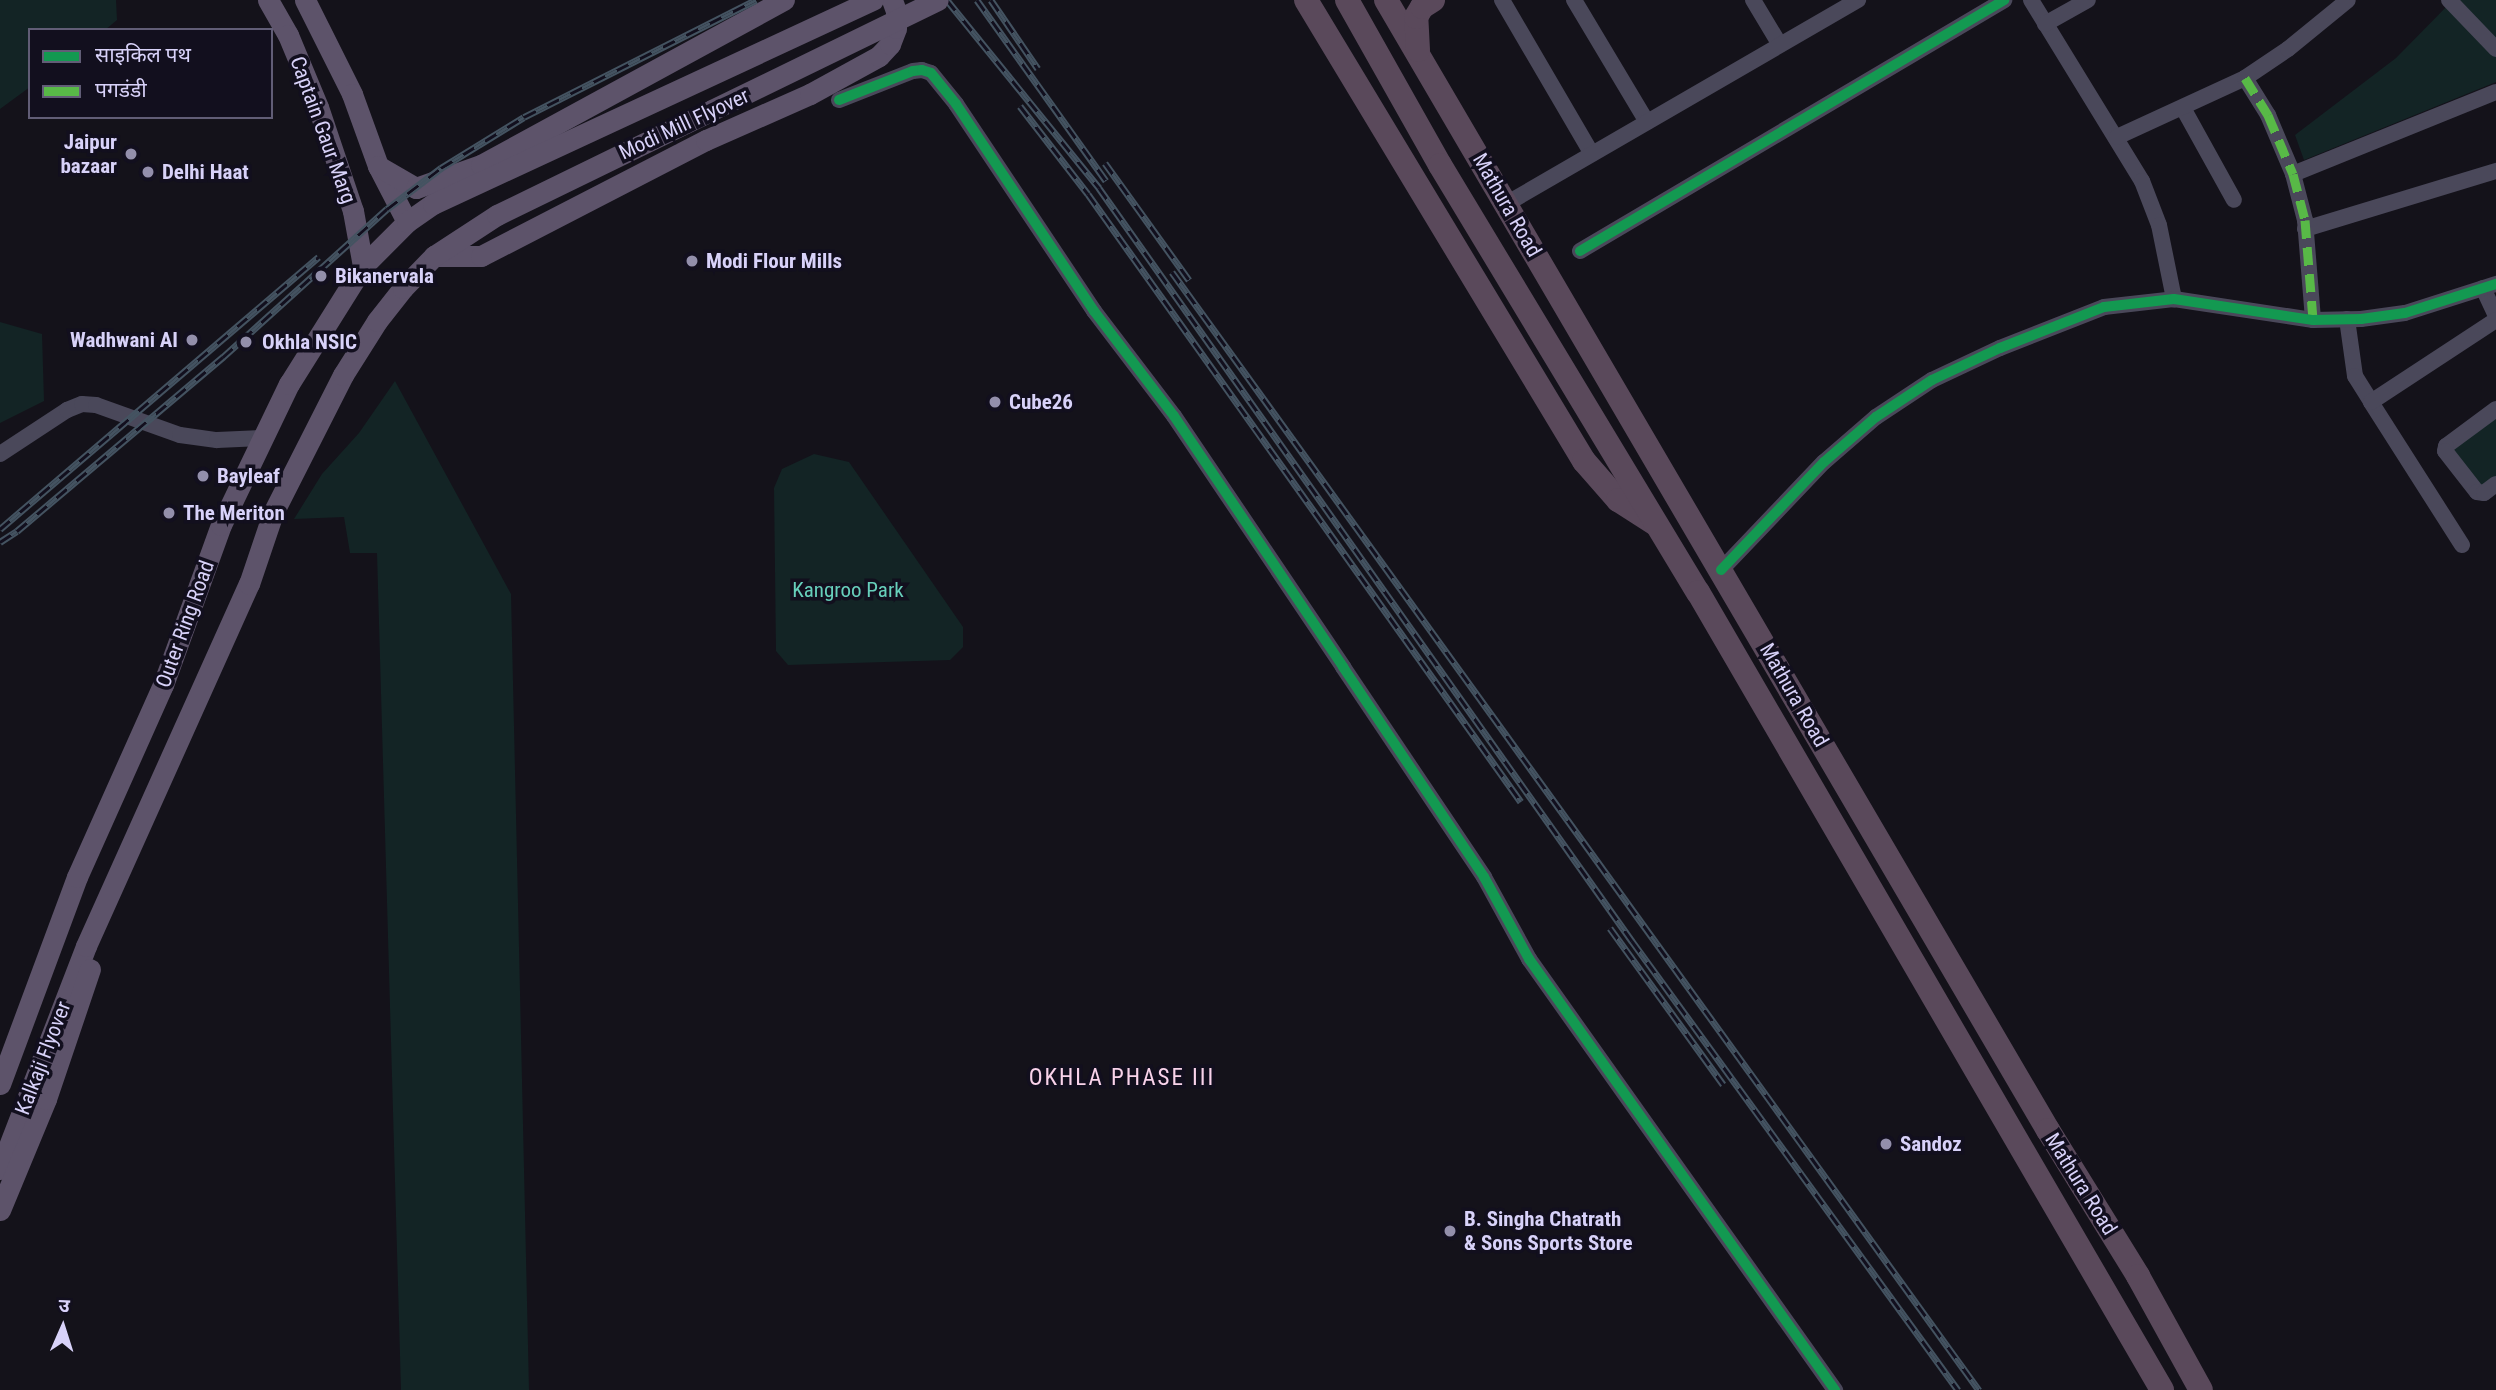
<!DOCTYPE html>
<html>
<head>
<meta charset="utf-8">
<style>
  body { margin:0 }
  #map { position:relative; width:2496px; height:1390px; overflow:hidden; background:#14121a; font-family:"Roboto Condensed","Noto Sans Devanagari",sans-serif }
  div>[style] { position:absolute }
  .green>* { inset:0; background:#132425 }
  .minor>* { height:16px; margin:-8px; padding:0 8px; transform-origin:8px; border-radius:8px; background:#4a485a }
  .major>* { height:21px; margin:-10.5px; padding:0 10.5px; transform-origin:10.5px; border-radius:10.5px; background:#5d536a }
  .highway>* { height:24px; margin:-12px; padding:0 12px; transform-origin:12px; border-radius:12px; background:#5a495b }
  .rail>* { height:7px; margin-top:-3.5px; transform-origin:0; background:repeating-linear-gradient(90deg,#120f1e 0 13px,#445361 0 26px); box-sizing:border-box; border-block:2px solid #445361 }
  .major-bridge>* { height:21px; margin:-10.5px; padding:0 10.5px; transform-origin:10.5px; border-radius:10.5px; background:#5d536a }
  .quiet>* { height:9px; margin-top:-4.5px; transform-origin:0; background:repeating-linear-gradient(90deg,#58b947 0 18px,transparent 0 27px) }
  .cycleway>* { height:10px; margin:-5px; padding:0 5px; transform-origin:5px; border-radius:5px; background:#139951 }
  .dots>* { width:19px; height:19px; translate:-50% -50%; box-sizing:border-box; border:4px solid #120f1e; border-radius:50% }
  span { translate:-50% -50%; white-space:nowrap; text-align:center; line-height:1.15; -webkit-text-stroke:7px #120f1e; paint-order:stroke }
  .street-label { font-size:21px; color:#d8d2f9 }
  .poi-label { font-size:21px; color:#d8d2f9; font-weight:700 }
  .right { translate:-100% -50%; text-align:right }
  .left { translate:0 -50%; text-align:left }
  .park-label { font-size:21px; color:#67cfbb }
  .neighbourhood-label { font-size:23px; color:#f9d3ea; letter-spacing:2px }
  .legend { position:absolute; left:28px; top:28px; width:245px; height:91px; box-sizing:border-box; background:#120f1e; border:2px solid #615d76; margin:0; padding:9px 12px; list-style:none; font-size:21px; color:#d8d2f9 }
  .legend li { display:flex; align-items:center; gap:14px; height:35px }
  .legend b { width:35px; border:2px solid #615d76 }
  .north { position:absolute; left:28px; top:1292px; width:70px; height:70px; -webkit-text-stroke:5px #120f1e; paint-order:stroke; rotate:3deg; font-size:19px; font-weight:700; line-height:28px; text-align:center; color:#d8d2f9 }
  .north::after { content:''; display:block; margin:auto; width:24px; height:32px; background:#d8d2f9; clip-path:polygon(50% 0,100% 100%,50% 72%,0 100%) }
</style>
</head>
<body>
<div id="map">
  <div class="green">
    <i style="clip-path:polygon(0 0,116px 0,117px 20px,105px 30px,30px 30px,30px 87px,0 109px)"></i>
    <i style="clip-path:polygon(2453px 0,2496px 0,2496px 82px,2304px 160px,2295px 135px,2396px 58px)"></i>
    <i style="clip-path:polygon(0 322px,42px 334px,44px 401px,0 423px)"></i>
    <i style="clip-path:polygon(395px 381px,511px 594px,529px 1390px,401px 1390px,377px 553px,350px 553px,344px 517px,294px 519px,322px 474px,359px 433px)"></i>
    <i style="clip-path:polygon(2496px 412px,2496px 480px,2483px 490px,2448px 450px)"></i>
    <i style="clip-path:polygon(814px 454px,849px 462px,963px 627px,963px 647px,950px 660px,788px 665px,776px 651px,774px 488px,782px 469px)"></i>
  </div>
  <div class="minor">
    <i style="left:1502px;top:0;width:178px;rotate:59.7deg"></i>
    <i style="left:1574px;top:0;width:142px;rotate:59.1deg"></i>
    <i style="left:1753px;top:0;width:52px;rotate:59deg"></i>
    <i style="left:2031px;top:0;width:212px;rotate:58.5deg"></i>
    <i style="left:2142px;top:181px;width:47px;rotate:68.9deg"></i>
    <i style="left:2159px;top:225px;width:76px;rotate:78.5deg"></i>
    <i style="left:2449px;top:0;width:68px;rotate:46.2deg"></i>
    <i style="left:2045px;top:24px;width:49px;rotate:-29.2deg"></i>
    <i style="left:2245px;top:78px;width:44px;rotate:58.1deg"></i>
    <i style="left:2268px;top:115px;width:64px;rotate:67deg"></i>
    <i style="left:2293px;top:174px;width:48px;rotate:75.4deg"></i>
    <i style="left:2305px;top:220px;width:100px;rotate:85.4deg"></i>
    <i style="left:839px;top:100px;width:79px;rotate:-21.4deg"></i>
    <i style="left:913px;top:71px;width:9px;rotate:-6deg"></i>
    <i style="left:922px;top:70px;width:9px;rotate:18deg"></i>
    <i style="left:931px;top:73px;width:40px;rotate:51deg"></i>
    <i style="left:956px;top:104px;width:249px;rotate:56.3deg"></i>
    <i style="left:1094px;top:311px;width:132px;rotate:52.7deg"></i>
    <i style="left:1174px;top:416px;width:303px;rotate:56deg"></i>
    <i style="left:1343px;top:667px;width:253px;rotate:56.1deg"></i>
    <i style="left:1484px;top:877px;width:94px;rotate:61.2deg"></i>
    <i style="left:1529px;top:959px;width:529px;rotate:54.63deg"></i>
    <i style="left:2183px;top:108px;width:105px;rotate:61deg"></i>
    <i style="left:2117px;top:137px;width:141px;rotate:-24.7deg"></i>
    <i style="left:2245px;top:78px;width:52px;rotate:-34deg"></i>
    <i style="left:2288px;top:49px;width:77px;rotate:-39.2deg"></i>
    <i style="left:2293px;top:174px;width:219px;rotate:-22deg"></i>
    <i style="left:1506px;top:204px;width:407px;rotate:-30.1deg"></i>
    <i style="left:2305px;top:229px;width:200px;rotate:-16.9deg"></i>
    <i style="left:1580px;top:251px;width:493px;rotate:-30.6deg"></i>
    <i style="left:2483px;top:288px;width:31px;rotate:65deg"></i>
    <i style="left:2347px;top:319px;width:58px;rotate:82deg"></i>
    <i style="left:2355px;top:376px;width:31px;rotate:58deg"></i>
    <i style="left:2496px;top:409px;width:62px;rotate:143.5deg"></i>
    <i style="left:2446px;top:446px;width:5px;rotate:101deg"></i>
    <i style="left:2445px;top:451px;width:52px;rotate:52deg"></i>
    <i style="left:2477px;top:492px;width:7px;rotate:8deg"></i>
    <i style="left:2484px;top:493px;width:15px;rotate:-37deg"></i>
    <i style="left:0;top:454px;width:80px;rotate:-33.3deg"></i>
    <i style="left:67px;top:410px;width:16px;rotate:-22deg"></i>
    <i style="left:82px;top:404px;width:14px;rotate:4deg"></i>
    <i style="left:96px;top:405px;width:89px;rotate:19.7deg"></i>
    <i style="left:180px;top:435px;width:37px;rotate:8deg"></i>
    <i style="left:217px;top:440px;width:44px;rotate:-2.6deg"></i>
    <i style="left:2462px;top:545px;width:169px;rotate:-122.5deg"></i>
    <i style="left:2371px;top:402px;width:149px;rotate:-33.3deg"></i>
    <i style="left:1721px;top:570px;width:149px;rotate:-46.4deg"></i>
    <i style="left:1824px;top:462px;width:69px;rotate:-40.9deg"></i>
    <i style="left:1876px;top:417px;width:67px;rotate:-33.5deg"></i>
    <i style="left:1932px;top:380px;width:75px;rotate:-25.2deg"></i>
    <i style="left:2000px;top:348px;width:112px;rotate:-21.5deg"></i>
    <i style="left:2104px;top:307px;width:70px;rotate:-6.5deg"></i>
    <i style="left:2174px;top:299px;width:141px;rotate:8.6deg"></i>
    <i style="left:2313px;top:320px;width:48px;rotate:-1.2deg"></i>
    <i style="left:2361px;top:319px;width:44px;rotate:-7.8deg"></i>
    <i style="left:2405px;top:313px;width:96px;rotate:-17.7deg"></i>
  </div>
  <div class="major">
    <i style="left:268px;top:0;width:40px;rotate:60.3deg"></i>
    <i style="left:288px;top:35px;width:78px;rotate:67.4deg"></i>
    <i style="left:318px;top:107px;width:110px;rotate:71.4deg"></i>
    <i style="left:353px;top:211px;width:56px;rotate:79.7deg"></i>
    <i style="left:305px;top:0;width:105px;rotate:63.4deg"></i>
    <i style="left:352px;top:94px;width:77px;rotate:70.1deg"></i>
    <i style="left:378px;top:166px;width:63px;rotate:62.6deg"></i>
    <i style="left:378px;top:166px;width:44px;rotate:30.1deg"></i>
    <i style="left:416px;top:188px;width:69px;rotate:-19.5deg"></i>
    <i style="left:481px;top:165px;width:345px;rotate:-28.6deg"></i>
    <i style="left:434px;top:256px;width:47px"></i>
    <i style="left:481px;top:256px;width:253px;rotate:-27.3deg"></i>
    <i style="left:706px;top:140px;width:114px;rotate:-23.9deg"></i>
    <i style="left:810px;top:94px;width:79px;rotate:-28.8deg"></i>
    <i style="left:879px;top:56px;width:16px;rotate:-47deg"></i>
    <i style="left:890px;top:44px;width:17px;rotate:-69deg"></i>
    <i style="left:896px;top:28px;width:17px;rotate:-90deg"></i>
    <i style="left:896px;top:11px;width:12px;rotate:-110deg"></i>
    <i style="left:0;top:1084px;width:221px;rotate:-69.6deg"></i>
    <i style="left:77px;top:877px;width:210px;rotate:-65.9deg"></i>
    <i style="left:163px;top:685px;width:170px;rotate:-70.1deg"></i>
    <i style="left:221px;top:525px;width:157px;rotate:-64.3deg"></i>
    <i style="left:289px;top:384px;width:139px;rotate:-57.9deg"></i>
    <i style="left:363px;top:266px;width:62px;rotate:-45deg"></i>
    <i style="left:407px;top:222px;width:32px;rotate:-35deg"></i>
    <i style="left:433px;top:204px;width:485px;rotate:-24.9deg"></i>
    <i style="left:0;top:1169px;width:239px;rotate:-68.9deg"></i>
    <i style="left:86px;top:946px;width:397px;rotate:-65.8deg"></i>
    <i style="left:249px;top:584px;width:75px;rotate:-71.3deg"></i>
    <i style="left:273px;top:513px;width:155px;rotate:-63.1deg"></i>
    <i style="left:343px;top:375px;width:64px;rotate:-57.8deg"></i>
    <i style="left:377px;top:321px;width:42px;rotate:-51.8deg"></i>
    <i style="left:403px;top:288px;width:45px;rotate:-45.9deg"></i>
    <i style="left:434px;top:256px;width:75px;rotate:-33.1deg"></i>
    <i style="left:497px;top:215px;width:239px;rotate:-26deg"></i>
    <i style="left:0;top:1210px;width:120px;rotate:-67.5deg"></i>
    <i style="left:46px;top:1099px;width:137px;rotate:-71.3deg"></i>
  </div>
  <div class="highway">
    <i style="left:1306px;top:0;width:538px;rotate:58.91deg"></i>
    <i style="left:1584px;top:461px;width:52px;rotate:48.9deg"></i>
    <i style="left:1618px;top:500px;width:43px;rotate:32.6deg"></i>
    <i style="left:1347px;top:0;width:189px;rotate:60.6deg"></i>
    <i style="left:1440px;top:165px;width:499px;rotate:58.9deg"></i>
    <i style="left:1698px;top:592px;width:923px;rotate:59.82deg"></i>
    <i style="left:1386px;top:0;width:1310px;rotate:59.64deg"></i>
    <i style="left:2048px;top:1130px;width:172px;rotate:58.3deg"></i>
    <i style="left:2138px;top:1276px;width:130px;rotate:61.1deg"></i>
    <i style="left:1418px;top:50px;width:33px;rotate:-93deg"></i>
    <i style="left:1416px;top:17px;width:12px;rotate:-59deg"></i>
    <i style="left:1422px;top:7px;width:13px;rotate:-32deg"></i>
  </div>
  <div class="rail">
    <i style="left:947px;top:0;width:242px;rotate:51deg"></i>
    <i style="left:1099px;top:188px;width:923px;rotate:54.71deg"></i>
    <i style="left:1632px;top:941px;width:555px;rotate:54.02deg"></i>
    <i style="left:977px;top:0;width:222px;rotate:54.5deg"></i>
    <i style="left:991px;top:0;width:83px;rotate:55.7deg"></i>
    <i style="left:1020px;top:106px;width:111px;rotate:52.3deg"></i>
    <i style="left:1088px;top:194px;width:746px;rotate:54.54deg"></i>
    <i style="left:1105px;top:163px;width:144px;rotate:54.3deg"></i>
    <i style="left:1172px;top:272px;width:1379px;rotate:54.18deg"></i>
    <i style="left:0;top:529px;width:419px;rotate:-40.5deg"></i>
    <i style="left:0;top:542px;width:20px;rotate:-33deg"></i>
    <i style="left:17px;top:531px;width:270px;rotate:-40.2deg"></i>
    <i style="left:223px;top:357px;width:221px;rotate:-42.1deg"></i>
    <i style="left:387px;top:209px;width:68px;rotate:-37.2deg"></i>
    <i style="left:441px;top:168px;width:97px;rotate:-31.6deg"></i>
    <i style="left:524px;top:117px;width:260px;rotate:-26.8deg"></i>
    <i style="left:1610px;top:928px;width:193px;rotate:54.1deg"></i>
  </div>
  <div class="major-bridge">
    <i style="left:712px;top:110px;width:251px;rotate:-26deg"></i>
  </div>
  <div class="quiet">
    <i style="left:2245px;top:78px;width:44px;rotate:58.1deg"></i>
    <i style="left:2268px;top:115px;width:64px;rotate:67deg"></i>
    <i style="left:2293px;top:174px;width:48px;rotate:75.4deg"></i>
    <i style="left:2305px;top:220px;width:100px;rotate:85.4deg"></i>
  </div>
  <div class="cycleway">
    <i style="left:839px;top:100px;width:79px;rotate:-21.4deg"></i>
    <i style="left:913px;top:71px;width:9px;rotate:-6deg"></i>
    <i style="left:922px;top:70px;width:9px;rotate:18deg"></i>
    <i style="left:931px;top:73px;width:40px;rotate:51deg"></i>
    <i style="left:956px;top:104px;width:249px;rotate:56.3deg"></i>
    <i style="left:1094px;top:311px;width:132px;rotate:52.7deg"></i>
    <i style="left:1174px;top:416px;width:303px;rotate:56deg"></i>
    <i style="left:1343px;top:667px;width:253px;rotate:56.1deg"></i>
    <i style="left:1484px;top:877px;width:94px;rotate:61.2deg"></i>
    <i style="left:1529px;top:959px;width:529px;rotate:54.63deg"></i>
    <i style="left:1580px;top:251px;width:493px;rotate:-30.6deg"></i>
    <i style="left:1721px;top:570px;width:149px;rotate:-46.4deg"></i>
    <i style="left:1824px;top:462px;width:69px;rotate:-40.9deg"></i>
    <i style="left:1876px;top:417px;width:67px;rotate:-33.5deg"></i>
    <i style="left:1932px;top:380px;width:75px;rotate:-25.2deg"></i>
    <i style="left:2000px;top:348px;width:112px;rotate:-21.5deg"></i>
    <i style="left:2104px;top:307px;width:70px;rotate:-6.5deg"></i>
    <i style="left:2174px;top:299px;width:141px;rotate:8.6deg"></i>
    <i style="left:2313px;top:320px;width:48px;rotate:-1.2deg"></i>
    <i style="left:2361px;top:319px;width:44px;rotate:-7.8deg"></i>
    <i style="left:2405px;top:313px;width:96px;rotate:-17.7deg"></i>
  </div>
  <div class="dots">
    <i style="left:131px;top:154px;background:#938fab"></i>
    <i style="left:148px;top:172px;background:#938fab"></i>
    <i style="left:692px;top:261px;background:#938fab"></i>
    <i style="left:321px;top:276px;background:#938fab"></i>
    <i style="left:192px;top:340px;background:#938fab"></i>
    <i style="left:246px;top:342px;background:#938fab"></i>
    <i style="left:995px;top:402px;background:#938fab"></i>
    <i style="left:203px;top:476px;background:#938fab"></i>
    <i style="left:169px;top:513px;background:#938fab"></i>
    <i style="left:1886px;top:1144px;background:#938fab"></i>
    <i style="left:1450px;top:1231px;background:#938fab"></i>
  </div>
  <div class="street-label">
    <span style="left:684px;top:124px;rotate:-25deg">Modi Mill Flyover</span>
    <span style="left:323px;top:130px;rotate:70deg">Captain Gaur Marg</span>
    <span style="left:1507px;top:205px;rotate:60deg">Mathura Road</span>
    <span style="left:185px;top:624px;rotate:-70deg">Outer Ring Road</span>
    <span style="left:1794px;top:695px;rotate:60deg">Mathura Road</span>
    <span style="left:43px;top:1058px;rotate:-69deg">Kalkaji Flyover</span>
    <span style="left:2081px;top:1184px;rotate:58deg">Mathura Road</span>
  </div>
  <div class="poi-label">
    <span class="right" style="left:117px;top:154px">Jaipur<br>bazaar</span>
    <span class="left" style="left:162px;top:172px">Delhi Haat</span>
    <span class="left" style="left:706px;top:261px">Modi Flour Mills</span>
    <span class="left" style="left:335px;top:276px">Bikanervala</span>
    <span class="right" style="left:178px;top:340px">Wadhwani AI</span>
    <span class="left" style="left:262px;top:342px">Okhla NSIC</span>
    <span class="left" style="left:1009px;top:402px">Cube26</span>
    <span class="left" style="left:217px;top:476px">Bayleaf</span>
    <span class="left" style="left:183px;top:513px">The Meriton</span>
    <span class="left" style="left:1900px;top:1144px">Sandoz</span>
    <span class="left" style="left:1464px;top:1231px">B. Singha Chatrath<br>&amp; Sons Sports Store</span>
  </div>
  <div class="park-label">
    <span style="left:848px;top:590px">Kangroo Park</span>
  </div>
  <div class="neighbourhood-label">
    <span style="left:1122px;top:1078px">OKHLA PHASE III</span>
  </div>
  <ul class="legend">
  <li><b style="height:9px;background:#139951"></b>साइकिल पथ</li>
  <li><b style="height:9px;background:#58b947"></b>पगडंडी</li>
  </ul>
  <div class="north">उ</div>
</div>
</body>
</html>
